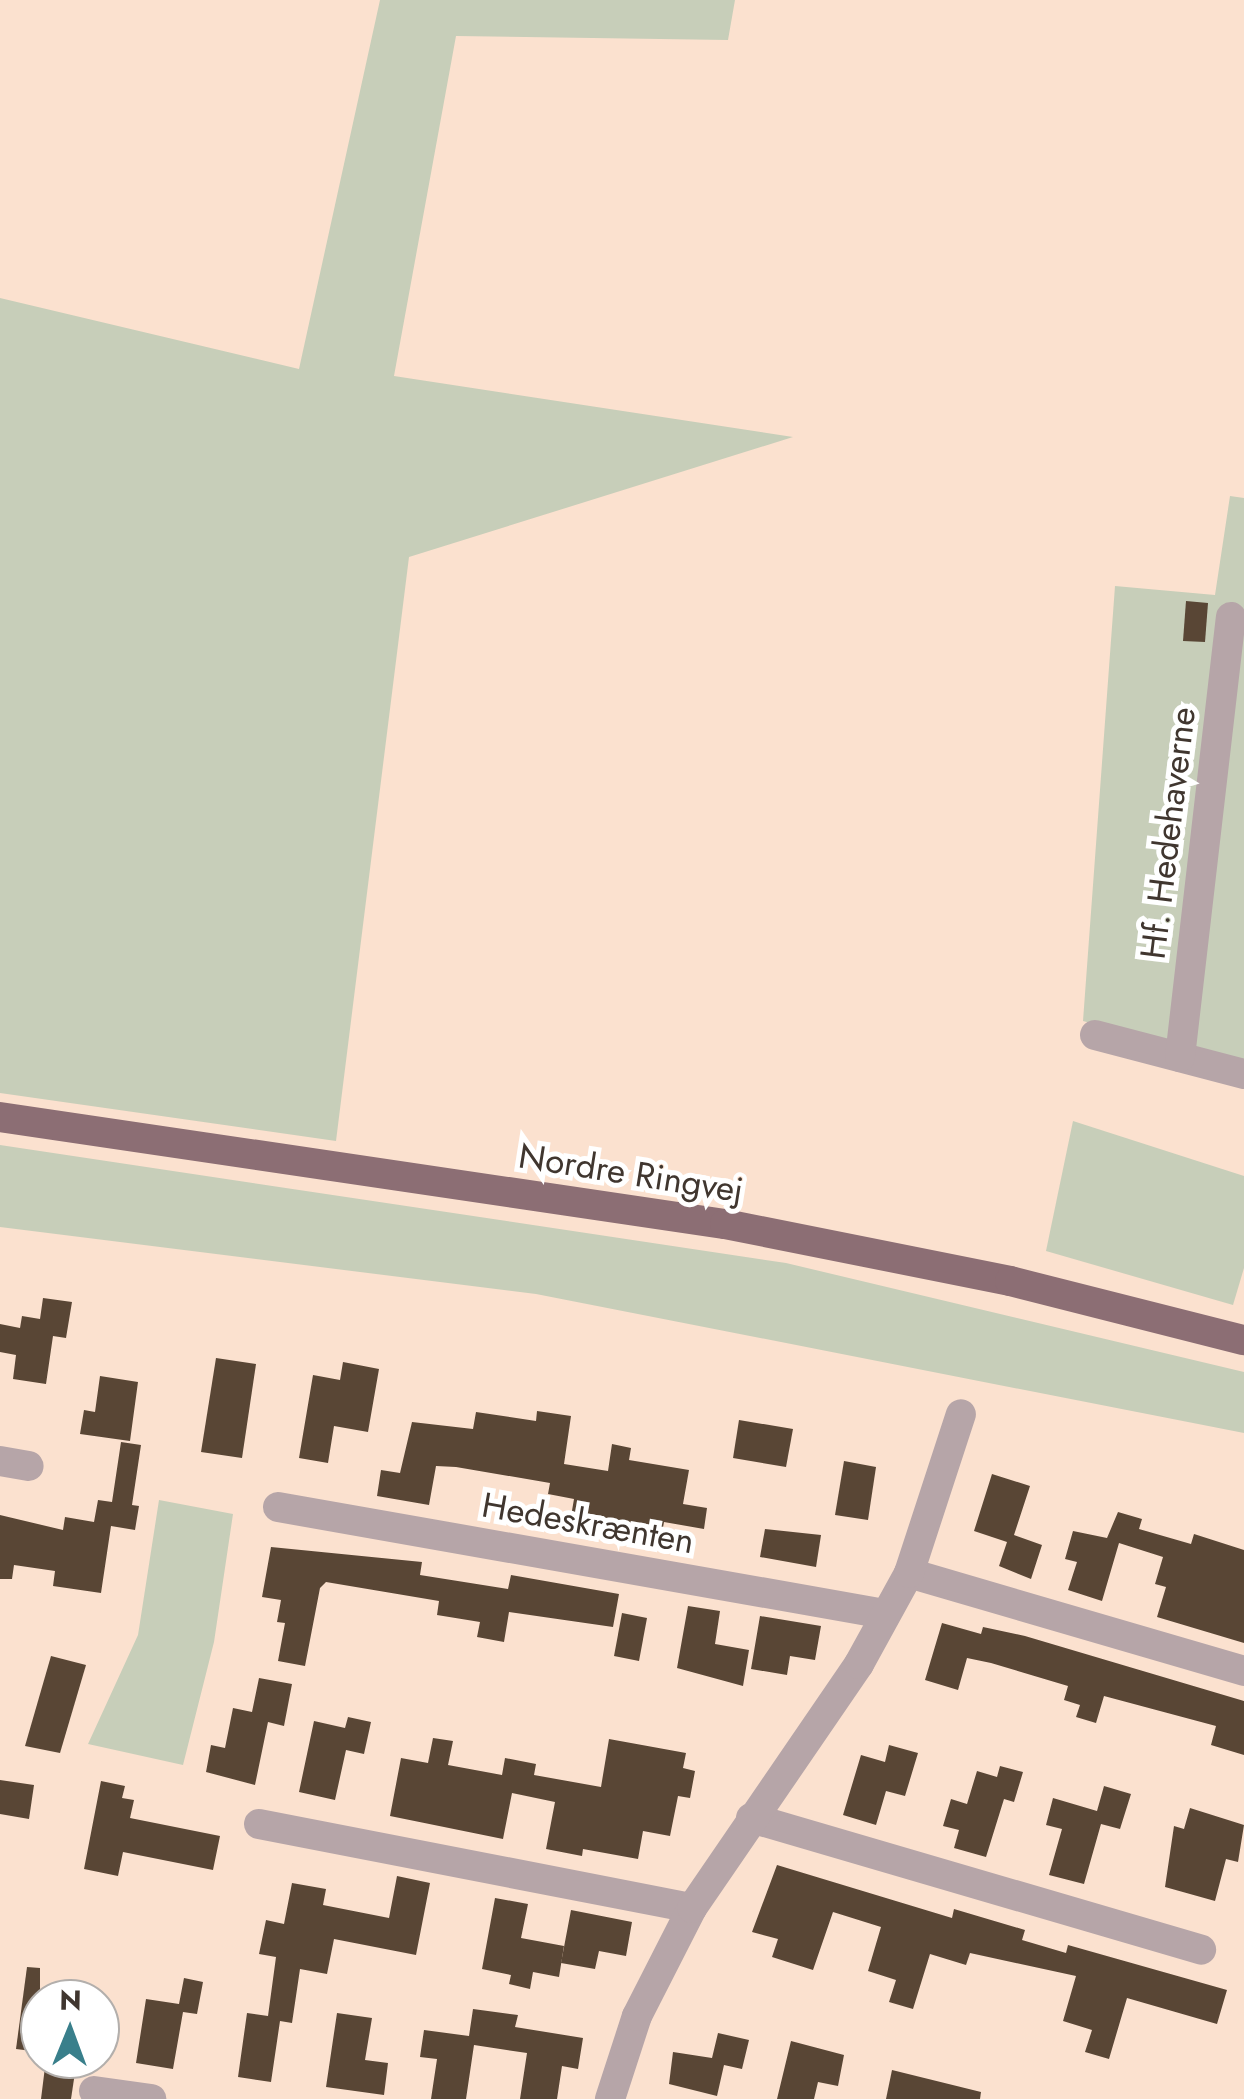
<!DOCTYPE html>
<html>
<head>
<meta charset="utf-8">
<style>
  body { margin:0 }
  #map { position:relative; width:1244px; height:2099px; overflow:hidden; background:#fbe1cf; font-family:Jost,sans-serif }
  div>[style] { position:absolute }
  .green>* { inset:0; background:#c7ceb9 }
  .building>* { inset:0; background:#594635 }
  .minor>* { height:30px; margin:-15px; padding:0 15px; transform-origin:15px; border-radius:15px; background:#b6a5a8 }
  .major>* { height:30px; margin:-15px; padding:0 15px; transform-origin:15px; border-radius:15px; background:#8c6e74 }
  span { translate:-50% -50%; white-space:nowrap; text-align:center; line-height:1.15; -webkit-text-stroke:10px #fff; paint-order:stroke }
  .street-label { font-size:35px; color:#40362f }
  .north { position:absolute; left:20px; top:1979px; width:100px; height:100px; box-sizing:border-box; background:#fff; border:2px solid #b3afac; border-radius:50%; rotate:1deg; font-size:28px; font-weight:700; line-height:40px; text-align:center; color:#40362f }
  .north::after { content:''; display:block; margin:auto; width:35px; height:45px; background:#397f8b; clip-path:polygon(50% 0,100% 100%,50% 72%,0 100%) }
</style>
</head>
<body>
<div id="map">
  <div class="green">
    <i style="clip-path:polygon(380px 0,735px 0,728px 40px,456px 36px,394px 376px,793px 437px,409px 557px,336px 1141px,0 1093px,0 298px,299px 369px)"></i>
    <i style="clip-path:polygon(1230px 496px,1244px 498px,1244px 1064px,1083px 1021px,1115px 586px,1215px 595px)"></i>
    <i style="clip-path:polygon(1073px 1121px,1244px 1176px,1244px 1268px,1233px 1305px,1046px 1251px)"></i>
    <i style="clip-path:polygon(0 1145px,786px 1263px,1244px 1372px,1244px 1433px,536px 1294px,0 1227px)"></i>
    <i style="clip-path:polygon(159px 1500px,233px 1514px,214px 1642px,183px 1765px,88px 1744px,138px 1635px)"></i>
  </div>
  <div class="building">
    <i style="clip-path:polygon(1186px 601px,1208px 603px,1205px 642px,1183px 641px)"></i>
    <i style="clip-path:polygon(43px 1298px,72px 1302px,66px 1338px,53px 1336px,46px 1384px,13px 1379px,16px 1355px,0 1352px,0 1324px,20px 1328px,22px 1316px,40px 1319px)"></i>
    <i style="clip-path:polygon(216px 1358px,256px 1364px,242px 1458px,201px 1452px)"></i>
    <i style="clip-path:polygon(343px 1362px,379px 1369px,368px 1432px,334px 1426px,328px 1463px,299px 1458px,313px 1375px,340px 1380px)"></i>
    <i style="clip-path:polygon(100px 1376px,138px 1382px,130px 1441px,80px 1434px,84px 1410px,95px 1412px)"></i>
    <i style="clip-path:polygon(537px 1411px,571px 1416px,564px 1464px,608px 1471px,612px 1444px,631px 1448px,629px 1460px,689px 1470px,683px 1504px,707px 1508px,704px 1529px,664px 1522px,662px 1533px,609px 1523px,607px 1534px,569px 1528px,574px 1499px,548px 1494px,550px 1483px,456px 1467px,436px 1466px,429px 1505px,377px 1496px,381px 1470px,400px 1473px,412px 1422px,473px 1429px,476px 1412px,536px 1421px)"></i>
    <i style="clip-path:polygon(739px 1420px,793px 1429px,786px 1467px,733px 1458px)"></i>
    <i style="clip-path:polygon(121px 1442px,141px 1445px,132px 1505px,139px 1506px,135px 1530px,111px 1526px,101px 1593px,53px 1586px,55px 1571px,14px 1565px,12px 1579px,0 1579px,0 1515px,63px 1530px,65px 1517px,94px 1522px,98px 1500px,112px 1502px)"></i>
    <i style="clip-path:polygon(844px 1461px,876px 1467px,868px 1520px,835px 1515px)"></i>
    <i style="clip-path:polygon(992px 1474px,1030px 1486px,1014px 1535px,1042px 1545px,1031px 1579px,999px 1566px,1007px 1542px,974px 1531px)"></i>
    <i style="clip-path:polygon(1118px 1512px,1142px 1519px,1139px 1529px,1191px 1544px,1194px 1534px,1244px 1550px,1244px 1643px,1157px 1617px,1166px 1587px,1155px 1584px,1163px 1557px,1119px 1543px,1102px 1601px,1068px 1590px,1077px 1562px,1065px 1559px,1073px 1531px,1107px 1538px)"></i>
    <i style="clip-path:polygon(765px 1529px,821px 1535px,816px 1567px,760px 1557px)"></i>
    <i style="clip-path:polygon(271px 1547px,422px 1562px,420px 1575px,508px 1589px,511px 1575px,619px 1594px,613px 1627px,509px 1612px,504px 1642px,477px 1637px,480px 1622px,437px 1615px,439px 1601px,326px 1582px,320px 1588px,305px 1666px,278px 1661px,285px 1623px,277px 1622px,281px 1600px,262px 1597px)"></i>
    <i style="clip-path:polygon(688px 1606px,720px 1611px,715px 1644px,749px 1650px,743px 1686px,677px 1668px)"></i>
    <i style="clip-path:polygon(622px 1613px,647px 1618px,639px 1661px,614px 1656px)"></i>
    <i style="clip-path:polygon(760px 1616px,821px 1626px,815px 1660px,790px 1656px,787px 1675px,751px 1669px)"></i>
    <i style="clip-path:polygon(942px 1623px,981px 1634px,983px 1627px,1025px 1636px,1244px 1701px,1244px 1755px,1211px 1745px,1216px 1726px,1104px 1696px,1096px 1723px,1076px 1717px,1080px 1705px,1064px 1700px,1068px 1686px,991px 1663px,967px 1658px,958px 1690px,925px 1680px)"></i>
    <i style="clip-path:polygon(51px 1656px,86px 1665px,60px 1753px,25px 1746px)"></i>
    <i style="clip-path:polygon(259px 1678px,292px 1684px,284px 1726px,268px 1722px,255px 1785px,206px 1772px,211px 1745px,225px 1748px,233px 1708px,252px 1712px)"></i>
    <i style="clip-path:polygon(348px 1717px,371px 1722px,364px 1754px,346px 1750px,335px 1800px,299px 1792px,314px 1721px,345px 1728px)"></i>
    <i style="clip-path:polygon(433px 1738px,453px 1741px,448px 1765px,502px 1775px,505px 1758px,536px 1764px,534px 1775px,601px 1787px,609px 1739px,686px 1753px,683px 1768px,695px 1771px,690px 1798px,678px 1796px,670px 1836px,643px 1831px,638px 1859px,583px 1849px,582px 1856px,546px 1849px,555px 1802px,512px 1793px,503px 1839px,390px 1816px,401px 1758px,428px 1763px)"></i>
    <i style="clip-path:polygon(889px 1745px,918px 1753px,905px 1796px,886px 1791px,876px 1825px,843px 1815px,861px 1755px,885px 1762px)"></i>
    <i style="clip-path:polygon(1000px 1766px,1023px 1772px,1014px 1802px,1004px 1799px,986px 1857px,954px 1848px,959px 1830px,943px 1826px,951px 1799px,967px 1804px,977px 1771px,997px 1777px)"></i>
    <i style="clip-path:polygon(0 1780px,34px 1785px,29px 1819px,0 1814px)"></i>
    <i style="clip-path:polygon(101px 1781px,125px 1786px,122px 1798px,134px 1800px,130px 1818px,220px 1836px,213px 1870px,123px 1852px,118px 1876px,84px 1869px)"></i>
    <i style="clip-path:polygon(1104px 1786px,1131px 1794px,1120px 1829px,1101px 1824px,1084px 1884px,1049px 1875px,1062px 1829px,1046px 1825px,1053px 1798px,1097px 1811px)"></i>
    <i style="clip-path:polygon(1190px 1808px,1244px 1825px,1238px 1862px,1226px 1859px,1215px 1901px,1165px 1887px,1174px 1826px,1184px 1829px)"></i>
    <i style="clip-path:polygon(777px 1865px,952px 1918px,954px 1909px,1025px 1930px,1022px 1940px,1066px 1953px,1068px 1945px,1227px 1990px,1217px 2024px,1127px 1998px,1109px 2059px,1085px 2052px,1092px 2030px,1063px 2021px,1076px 1976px,970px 1953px,966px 1965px,930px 1954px,913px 2009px,889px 2002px,896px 1980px,868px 1971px,881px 1927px,833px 1912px,813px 1970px,772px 1957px,778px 1939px,752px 1932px)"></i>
    <i style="clip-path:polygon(397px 1876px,430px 1883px,416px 1955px,334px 1939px,327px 1974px,300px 1969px,292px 2023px,280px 2021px,271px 2082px,238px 2077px,247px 2013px,268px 2016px,276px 1957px,259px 1954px,266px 1920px,284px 1924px,292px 1883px,326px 1889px,323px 1905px,389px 1918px)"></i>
    <i style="clip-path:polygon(495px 1898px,528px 1904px,521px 1938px,564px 1946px,559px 1977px,533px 1972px,530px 1989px,509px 1984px,511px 1975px,482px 1969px)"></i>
    <i style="clip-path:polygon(571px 1910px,632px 1922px,626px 1956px,599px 1951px,595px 1969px,561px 1963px)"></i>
    <i style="clip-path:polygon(27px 1967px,40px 1968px,40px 2052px,16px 2049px)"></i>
    <i style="clip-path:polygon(184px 1978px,203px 1982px,197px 2014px,183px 2012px,173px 2069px,136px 2063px,146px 1999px,179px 2004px)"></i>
    <i style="clip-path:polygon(473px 2009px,518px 2015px,515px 2027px,583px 2038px,578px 2069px,562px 2066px,557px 2099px,520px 2099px,527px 2053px,474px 2045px,466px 2099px,431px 2099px,437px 2059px,420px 2057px,424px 2030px,469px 2036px)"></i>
    <i style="clip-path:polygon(337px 2013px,372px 2018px,365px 2060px,388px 2063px,384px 2095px,326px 2087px)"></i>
    <i style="clip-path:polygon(718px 2033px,749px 2040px,742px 2069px,724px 2065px,717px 2096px,669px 2084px,673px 2052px,712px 2058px)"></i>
    <i style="clip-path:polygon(791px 2041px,844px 2055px,838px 2086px,818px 2082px,814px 2099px,777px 2099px)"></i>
    <i style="clip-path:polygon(46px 2059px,77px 2059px,71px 2099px,41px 2099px)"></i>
    <i style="clip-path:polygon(892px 2070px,981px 2092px,980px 2099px,886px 2099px)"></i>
  </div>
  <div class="minor">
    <i style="left:1095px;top:1035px;width:154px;rotate:14.7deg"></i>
    <i style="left:1180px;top:1057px;width:443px;rotate:-83.4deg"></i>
    <i style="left:0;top:1461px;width:29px;rotate:10deg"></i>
    <i style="left:278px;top:1507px;width:616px;rotate:10deg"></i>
    <i style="left:909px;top:1573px;width:349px;rotate:16.3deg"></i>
    <i style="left:751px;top:1818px;width:469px;rotate:16.3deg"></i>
    <i style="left:259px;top:1824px;width:441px;rotate:11deg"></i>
    <i style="left:94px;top:2091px;width:58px;rotate:8deg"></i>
    <i style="left:610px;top:2099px;width:87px;rotate:-72deg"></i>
    <i style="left:637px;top:2016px;width:121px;rotate:-63deg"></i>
    <i style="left:692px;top:1908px;width:296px;rotate:-55.6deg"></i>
    <i style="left:859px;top:1664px;width:104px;rotate:-61.2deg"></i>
    <i style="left:909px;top:1573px;width:167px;rotate:-71.9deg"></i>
  </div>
  <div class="major">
    <i style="left:0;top:1117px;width:733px;rotate:8.4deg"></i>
    <i style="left:725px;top:1224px;width:291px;rotate:11.3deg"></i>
    <i style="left:1010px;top:1281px;width:241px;rotate:14.2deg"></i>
  </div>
  <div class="street-label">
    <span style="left:1168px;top:833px;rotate:-83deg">Hf. Hedehaverne</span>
    <span style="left:631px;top:1173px;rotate:9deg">Nordre Ringvej</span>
    <span style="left:588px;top:1523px;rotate:10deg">Hedeskrænten</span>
  </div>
  <div class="north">N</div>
</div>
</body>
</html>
